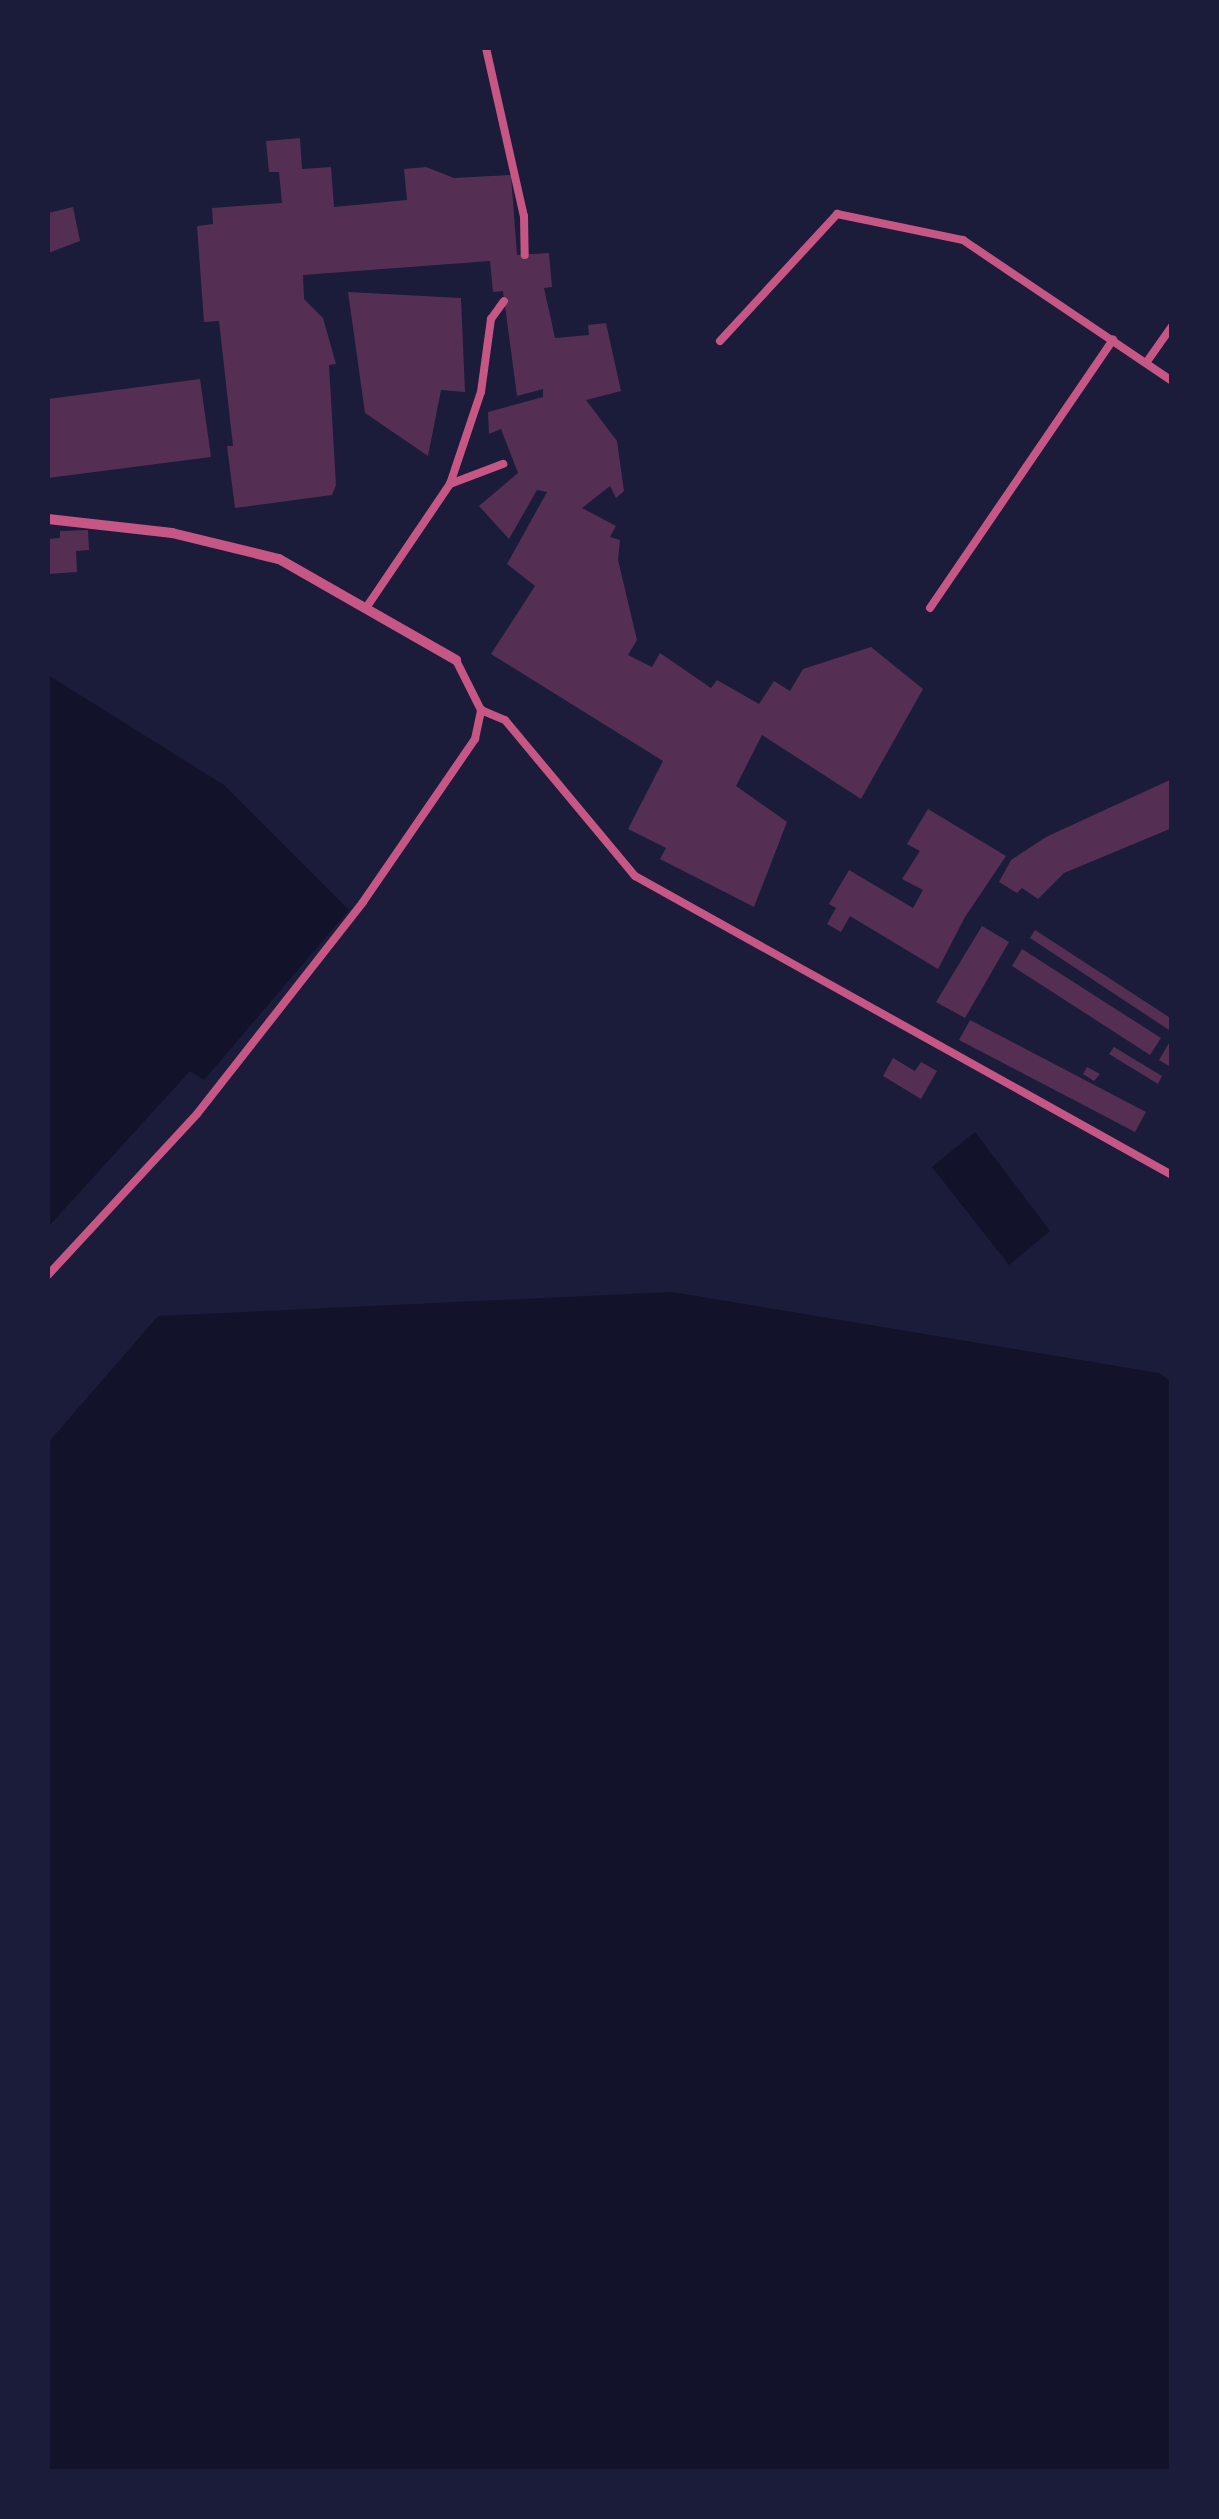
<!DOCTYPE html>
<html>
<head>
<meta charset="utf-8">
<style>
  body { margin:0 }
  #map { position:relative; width:1219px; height:2519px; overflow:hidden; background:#1b1b3a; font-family:"Source Serif 4",serif }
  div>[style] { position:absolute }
  .water>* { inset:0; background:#12122b }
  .building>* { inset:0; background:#542f53 }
  .service>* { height:8px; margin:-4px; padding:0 4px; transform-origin:4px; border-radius:4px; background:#c65784 }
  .minor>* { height:10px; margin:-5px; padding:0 5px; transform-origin:5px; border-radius:5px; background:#c65784 }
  span { translate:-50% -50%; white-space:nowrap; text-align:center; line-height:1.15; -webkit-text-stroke:10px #1b1b3a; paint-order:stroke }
  .frame { position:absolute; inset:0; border:50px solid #1b1b3a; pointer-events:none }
</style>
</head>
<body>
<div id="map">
  <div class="water">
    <i style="clip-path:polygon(48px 675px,224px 785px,349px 910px,204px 1080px,190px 1071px,48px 1227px)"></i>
    <i style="clip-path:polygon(975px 1132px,1050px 1231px,1009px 1265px,932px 1167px)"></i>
    <i style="clip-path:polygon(672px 1292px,1159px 1373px,1171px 1382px,1171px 2471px,48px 2471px,48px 1443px,158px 1316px)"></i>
  </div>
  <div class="building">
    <i style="clip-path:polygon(300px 138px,302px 169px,331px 167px,334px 207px,407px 200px,404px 169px,426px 167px,454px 178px,511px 175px,517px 255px,549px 253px,552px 287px,544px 288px,555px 338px,589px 335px,588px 325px,606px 323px,621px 391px,586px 400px,617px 441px,624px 491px,616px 498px,610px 486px,582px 508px,616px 526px,610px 537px,620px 540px,618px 560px,637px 640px,628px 655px,652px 667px,660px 653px,711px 688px,717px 680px,759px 704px,774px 681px,790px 691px,803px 669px,871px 647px,923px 689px,861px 799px,762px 735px,736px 786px,787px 822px,754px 907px,660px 859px,666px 848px,628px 829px,663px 761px,491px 654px,535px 586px,507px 564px,547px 492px,537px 490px,509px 539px,479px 506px,518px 473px,501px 429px,489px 434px,488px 412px,543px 397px,543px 389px,517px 396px,503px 291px,493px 292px,490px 261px,303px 275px,304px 299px,323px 318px,336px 364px,329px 365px,336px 485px,332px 495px,235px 508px,227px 446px,233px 446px,219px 321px,204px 322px,197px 226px,213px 224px,212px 208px,282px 203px,279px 172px,269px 172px,266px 141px)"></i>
    <i style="clip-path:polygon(73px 207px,80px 241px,48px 253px,48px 213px)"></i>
    <i style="clip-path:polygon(348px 292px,461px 298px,465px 392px,441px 390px,428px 456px,365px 413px)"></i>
    <i style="clip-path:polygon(200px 379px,211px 457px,48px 478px,48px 399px)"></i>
    <i style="clip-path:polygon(88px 530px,89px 550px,76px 551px,77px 572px,48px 574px,48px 539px,60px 538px,60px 531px)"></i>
    <i style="clip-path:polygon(1172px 779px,1172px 828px,1064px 873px,1038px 899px,1022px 888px,1017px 893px,999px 882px,1011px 860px,1046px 837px)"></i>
    <i style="clip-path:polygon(928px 809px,1006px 856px,965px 917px,938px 969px,850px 916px,841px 932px,827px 924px,836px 908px,829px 904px,849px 870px,913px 908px,923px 890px,902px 879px,920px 851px,907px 844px)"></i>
    <i style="clip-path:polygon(982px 926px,1009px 942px,965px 1018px,936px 1002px)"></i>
    <i style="clip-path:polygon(1035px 930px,1172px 1019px,1172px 1032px,1030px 938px)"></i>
    <i style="clip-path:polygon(1022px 949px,1161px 1038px,1150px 1055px,1012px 966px)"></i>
    <i style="clip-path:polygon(970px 1020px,1146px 1112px,1135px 1132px,959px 1040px)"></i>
    <i style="clip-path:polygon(1169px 1043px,1172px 1045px,1172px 1068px,1159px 1060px)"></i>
    <i style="clip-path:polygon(1114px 1047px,1162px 1076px,1158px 1084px,1109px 1054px)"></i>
    <i style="clip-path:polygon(893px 1058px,915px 1071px,921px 1062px,937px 1071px,921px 1099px,883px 1076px)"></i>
    <i style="clip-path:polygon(1087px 1067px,1100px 1074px,1094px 1081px,1083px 1074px)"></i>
  </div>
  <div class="service">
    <i style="left:486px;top:48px;width:172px;rotate:77.3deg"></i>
    <i style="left:524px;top:216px;width:39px;rotate:89deg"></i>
    <i style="left:720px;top:341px;width:173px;rotate:-47.3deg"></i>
    <i style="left:837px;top:214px;width:129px;rotate:11.7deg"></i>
    <i style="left:963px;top:240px;width:252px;rotate:34deg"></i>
    <i style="left:1146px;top:363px;width:45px;rotate:-54.9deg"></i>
    <i style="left:450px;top:484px;width:57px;rotate:-20.7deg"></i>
    <i style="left:366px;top:608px;width:150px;rotate:-55.9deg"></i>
    <i style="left:450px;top:484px;width:97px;rotate:-71.4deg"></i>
    <i style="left:481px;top:392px;width:74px;rotate:-82.2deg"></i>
    <i style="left:491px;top:319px;width:22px;rotate:-54deg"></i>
    <i style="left:930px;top:608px;width:325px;rotate:-55.7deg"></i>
    <i style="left:481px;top:710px;width:26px;rotate:23deg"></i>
    <i style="left:505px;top:720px;width:203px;rotate:50.2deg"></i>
    <i style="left:635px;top:876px;width:615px;rotate:29.11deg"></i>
    <i style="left:48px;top:1275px;width:219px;rotate:-47.2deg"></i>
    <i style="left:197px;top:1114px;width:269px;rotate:-51.9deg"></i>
    <i style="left:363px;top:902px;width:198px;rotate:-55.5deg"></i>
    <i style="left:475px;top:739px;width:30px;rotate:-78deg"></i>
    <i style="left:481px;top:710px;width:56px;rotate:-116.6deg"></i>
  </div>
  <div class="minor">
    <i style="left:48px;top:519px;width:125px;rotate:6.4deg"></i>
    <i style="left:172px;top:533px;width:110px;rotate:13.7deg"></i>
    <i style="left:279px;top:559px;width:204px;rotate:29.7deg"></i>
  </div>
  <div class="frame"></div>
</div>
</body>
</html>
